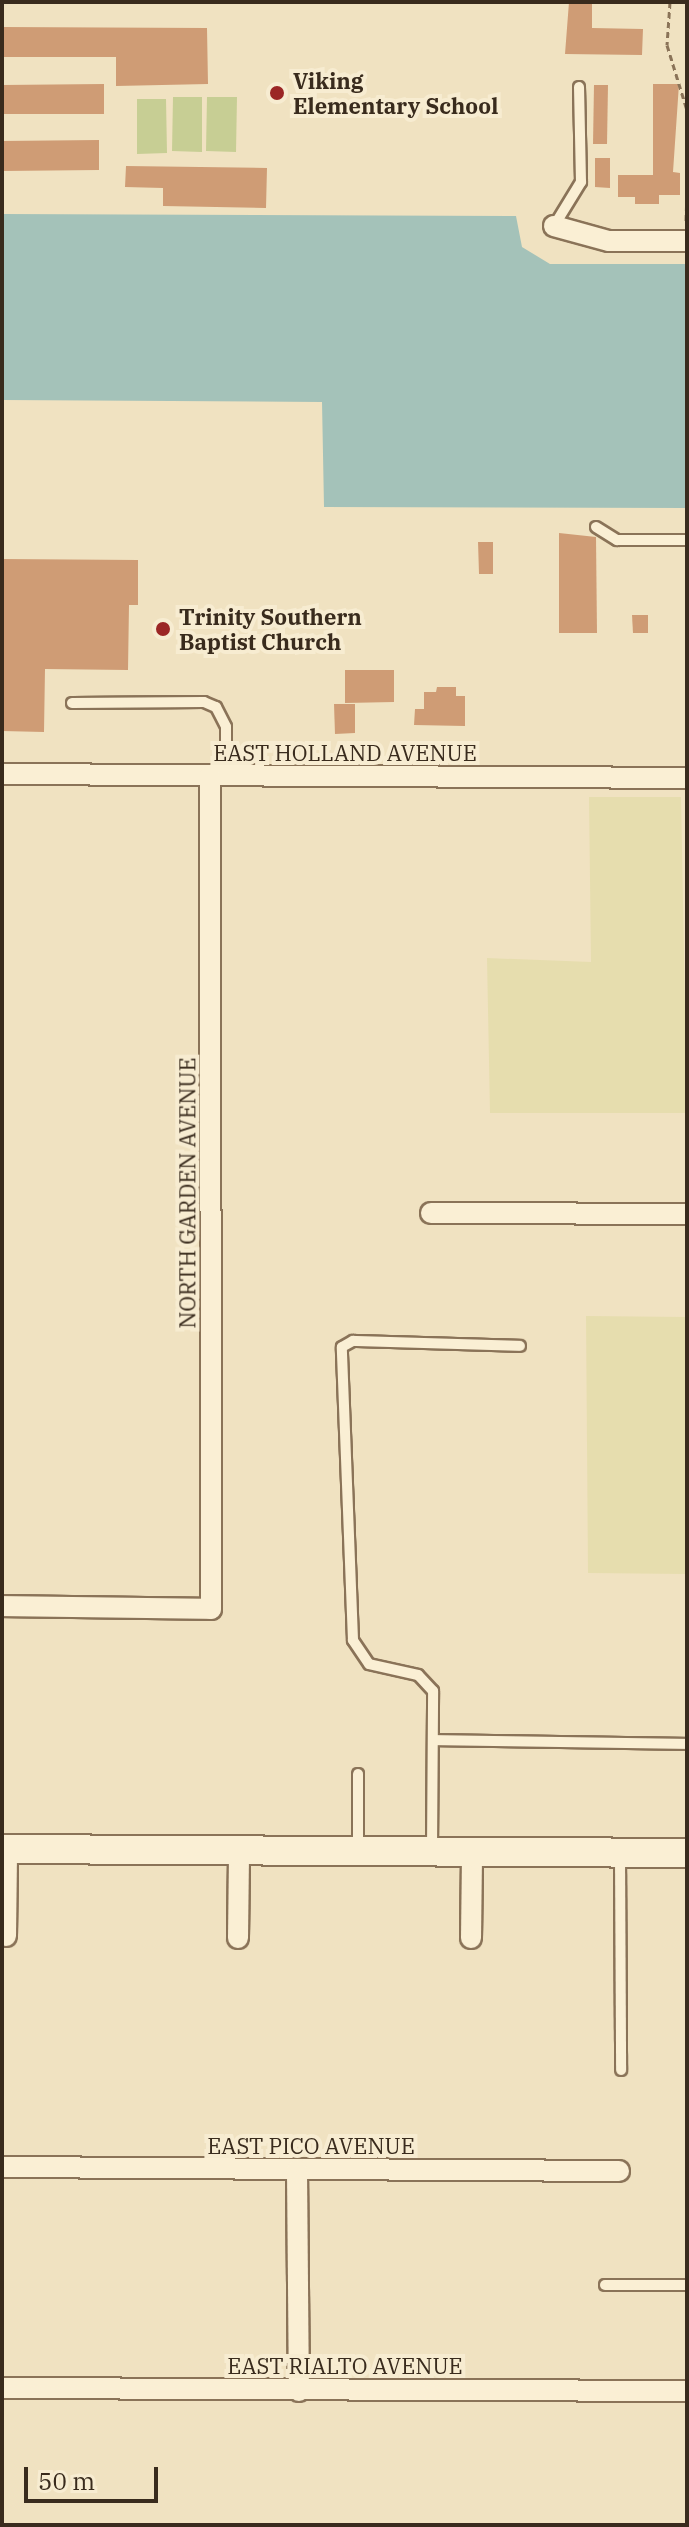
<!DOCTYPE html>
<html>
<head>
<meta charset="utf-8">
<style>
  body { margin:0 }
  #map { position:relative; width:689px; height:2527px; overflow:hidden; background:#f0e2c1; font-family:"IBM Plex Serif",serif }
  div>[style] { position:absolute }
  .farmland>* { inset:0; background:#e6ddae }
  .green>* { inset:0; background:#c7ce94 }
  .water>* { inset:0; background:#a4c2b9 }
  .building>* { inset:0; background:#cf9c75 }
  .path>* { height:3px; margin-top:-1.5px; transform-origin:0; background:repeating-linear-gradient(90deg,#8a7358 0 6px,transparent 0 10px) }
  .roads { filter:drop-shadow(2px 0 #8a7358) drop-shadow(-2px 0 #8a7358) drop-shadow(0 2px #8a7358) drop-shadow(0 -2px #8a7358) }
  .lane>* { height:10px; margin:-5px; padding:0 5px; transform-origin:5px; border-radius:5px; background:#faefd4 }
  .street>* { height:20px; margin:-10px; padding:0 10px; transform-origin:10px; border-radius:10px; background:#faefd4 }
  .secondary>* { height:28px; margin:-14px; padding:0 14px; transform-origin:14px; border-radius:14px; background:#faefd4 }
  .dots>* { width:22px; height:22px; translate:-50% -50%; box-sizing:border-box; border:4px solid #f7ecd1; border-radius:50% }
  span { translate:-50% -50%; white-space:nowrap; text-align:center; line-height:1.15; -webkit-text-stroke:8px #f7ecd1; paint-order:stroke }
  .poi-label { font-size:22px; color:#392b1d; font-weight:700 }
  .left { translate:0 -50%; text-align:left }
  .street-label { font-size:22px; color:#392b1d }
  .frame { position:absolute; inset:0; border:4px solid #392b1d; pointer-events:none }
  .scale { position:absolute; left:24px; top:2467px; width:134px; height:36px; box-sizing:border-box; border:4px solid #392b1d; border-top:0; padding-left:10px; font-size:24px; line-height:28px; white-space:nowrap; color:#392b1d; -webkit-text-stroke:6px #f7ecd1; paint-order:stroke }
</style>
</head>
<body>
<div id="map">
  <div class="farmland">
    <i style="clip-path:polygon(589px 797px,681px 797px,687px 1113px,490px 1113px,487px 958px,591px 962px)"></i>
    <i style="clip-path:polygon(586px 1316px,687px 1317px,687px 1574px,588px 1573px)"></i>
  </div>
  <div class="green">
    <i style="clip-path:polygon(173px 97px,202px 97px,202px 152px,172px 151px)"></i>
    <i style="clip-path:polygon(207px 97px,237px 97px,236px 152px,206px 151px)"></i>
    <i style="clip-path:polygon(137px 99px,166px 99px,167px 153px,137px 154px)"></i>
  </div>
  <div class="water">
    <i style="clip-path:polygon(2px 214px,516px 216px,522px 247px,550px 264px,687px 264px,687px 508px,324px 507px,322px 402px,2px 400px)"></i>
  </div>
  <div class="building">
    <i style="clip-path:polygon(569px 2px,592px 2px,592px 28px,643px 29px,642px 55px,565px 54px)"></i>
    <i style="clip-path:polygon(2px 27px,207px 28px,208px 84px,116px 86px,116px 57px,2px 57px)"></i>
    <i style="clip-path:polygon(104px 84px,104px 114px,2px 114px,2px 85px)"></i>
    <i style="clip-path:polygon(653px 84px,679px 84px,673px 172px,680px 173px,680px 195px,659px 195px,659px 204px,635px 204px,635px 197px,618px 197px,618px 175px,653px 175px)"></i>
    <i style="clip-path:polygon(594px 85px,608px 85px,607px 144px,593px 144px)"></i>
    <i style="clip-path:polygon(99px 140px,99px 170px,2px 171px,2px 141px)"></i>
    <i style="clip-path:polygon(595px 158px,610px 158px,610px 188px,595px 187px)"></i>
    <i style="clip-path:polygon(126px 166px,267px 168px,266px 208px,163px 206px,163px 188px,125px 187px)"></i>
    <i style="clip-path:polygon(559px 533px,596px 537px,597px 633px,559px 633px)"></i>
    <i style="clip-path:polygon(478px 542px,493px 542px,493px 574px,479px 574px)"></i>
    <i style="clip-path:polygon(2px 559px,138px 560px,138px 605px,129px 605px,128px 670px,45px 669px,44px 732px,2px 731px)"></i>
    <i style="clip-path:polygon(632px 615px,648px 615px,648px 633px,633px 633px)"></i>
    <i style="clip-path:polygon(345px 670px,394px 670px,394px 702px,345px 703px)"></i>
    <i style="clip-path:polygon(437px 687px,456px 687px,456px 696px,465px 696px,465px 726px,414px 725px,415px 709px,424px 709px,424px 692px,436px 692px)"></i>
    <i style="clip-path:polygon(334px 704px,355px 704px,355px 733px,335px 734px)"></i>
  </div>
  <div class="path">
    <i style="left:670px;top:2px;width:43px;rotate:94deg"></i>
    <i style="left:667px;top:45px;width:68px;rotate:72.9deg"></i>
    <i style="left:686px;top:221px;width:36px;rotate:-88deg"></i>
  </div>
  <div class="roads">
    <div class="lane">
      <i style="left:554px;top:226px;width:52px;rotate:-58.5deg"></i>
      <i style="left:581px;top:182px;width:95px;rotate:-91.2deg"></i>
      <i style="left:596px;top:527px;width:25px;rotate:32deg"></i>
      <i style="left:617px;top:540px;width:70px"></i>
      <i style="left:72px;top:703px;width:132px;rotate:-0.4deg"></i>
      <i style="left:204px;top:702px;width:13px;rotate:23deg"></i>
      <i style="left:216px;top:707px;width:22px;rotate:63deg"></i>
      <i style="left:226px;top:727px;width:49px;rotate:90deg"></i>
      <i style="left:433px;top:1740px;width:254px;rotate:0.9deg"></i>
      <i style="left:358px;top:1774px;width:75px;rotate:90deg"></i>
      <i style="left:432px;top:1850px;width:159px;rotate:-89.6deg"></i>
      <i style="left:433px;top:1691px;width:22px;rotate:-133deg"></i>
      <i style="left:418px;top:1675px;width:50px;rotate:-167.3deg"></i>
      <i style="left:369px;top:1664px;width:29px;rotate:-124deg"></i>
      <i style="left:353px;top:1640px;width:293px;rotate:-92.2deg"></i>
      <i style="left:342px;top:1347px;width:13px;rotate:-29deg"></i>
      <i style="left:353px;top:1341px;width:167px;rotate:1.7deg"></i>
      <i style="left:620px;top:1855px;width:215px;rotate:89.7deg"></i>
      <i style="left:605px;top:2285px;width:82px"></i>
    </div>
    <div class="street">
      <i style="left:554px;top:226px;width:57px;rotate:15.3deg"></i>
      <i style="left:609px;top:241px;width:78px"></i>
      <i style="left:2px;top:774px;width:685px;rotate:0.33deg"></i>
      <i style="left:431px;top:1213px;width:256px;rotate:0.2deg"></i>
      <i style="left:2px;top:1606px;width:209px;rotate:0.8deg"></i>
      <i style="left:211px;top:1609px;width:833px;rotate:-90.07deg"></i>
      <i style="left:6px;top:1936px;width:87px;rotate:-89.3deg"></i>
      <i style="left:238px;top:1938px;width:88px;rotate:-89.3deg"></i>
      <i style="left:471px;top:1938px;width:86px;rotate:-89.3deg"></i>
      <i style="left:2px;top:2167px;width:617px;rotate:0.37deg"></i>
      <i style="left:297px;top:2170px;width:221px;rotate:89.5deg"></i>
      <i style="left:2px;top:2388px;width:685px;rotate:0.25deg"></i>
    </div>
    <div class="secondary">
      <i style="left:2px;top:1849px;width:685px;rotate:0.33deg"></i>
    </div>
  </div>
  <div class="dots">
    <i style="left:277px;top:93px;background:#9b2625"></i>
    <i style="left:163px;top:629px;background:#9b2625"></i>
  </div>
  <div class="poi-label">
    <span class="left" style="left:293px;top:93px">Viking<br>Elementary School</span>
    <span class="left" style="left:179px;top:629px">Trinity Southern<br>Baptist Church</span>
  </div>
  <div class="street-label">
    <span style="left:345px;top:753px">EAST HOLLAND AVENUE</span>
    <span style="left:187px;top:1193px;rotate:-90deg">NORTH GARDEN AVENUE</span>
    <span style="left:311px;top:2146px">EAST PICO AVENUE</span>
    <span style="left:345px;top:2366px">EAST RIALTO AVENUE</span>
  </div>
  <div class="frame"></div>
  <div class="scale">50 m</div>
</div>
</body>
</html>
